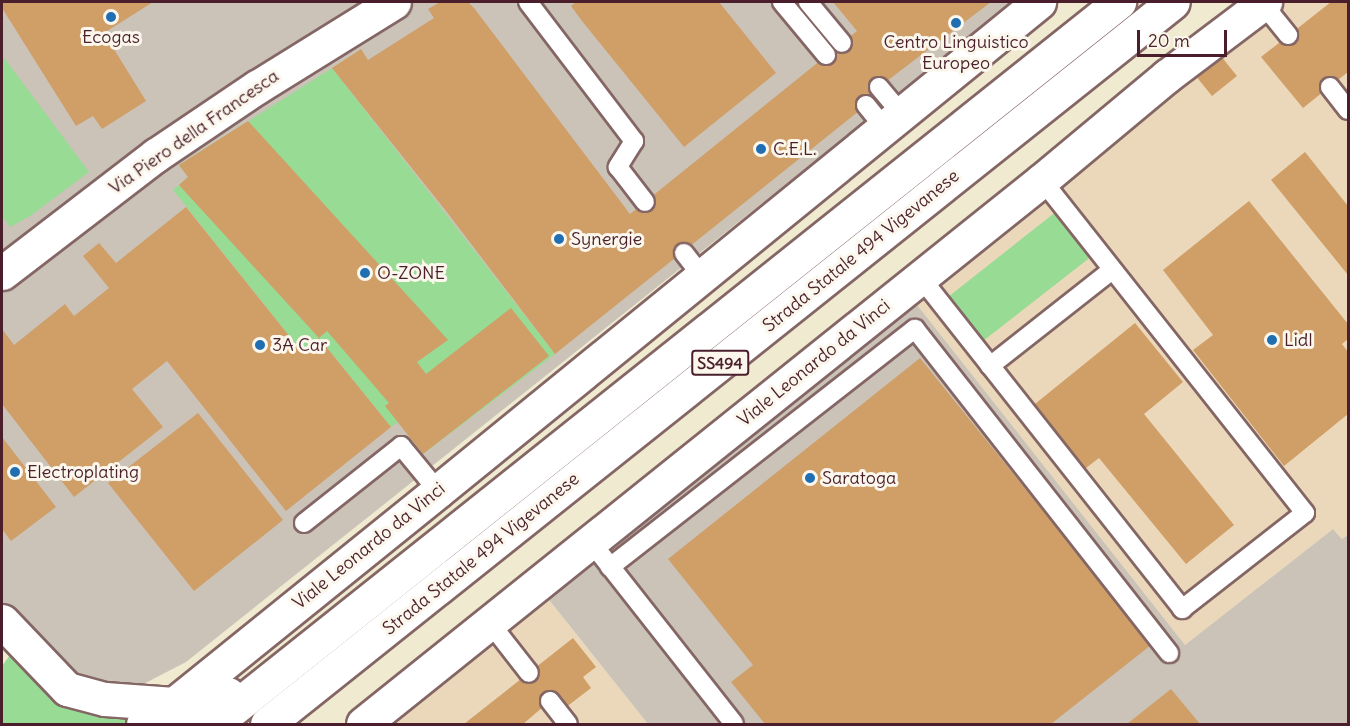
<!DOCTYPE html>
<html>
<head>
<meta charset="utf-8">
<style>
  body { margin:0 }
  #map { position:relative; width:1350px; height:726px; overflow:hidden; background:#efead0; font-family:Delius,sans-serif }
  div>[style] { position:absolute }
  .built>* { inset:0; background:#ebd8ba }
  .industrial>* { inset:0; background:#cbc3b8 }
  .green>* { inset:0; background:#97db94 }
  .building>* { inset:0; background:#d09e67 }
  .roads { filter:drop-shadow(2px 0 #846665) drop-shadow(-2px 0 #846665) drop-shadow(0 2px #846665) drop-shadow(0 -2px #846665) }
  .service>* { height:18px; margin:-9px; padding:0 9px; transform-origin:9px; border-radius:9px; background:#fff }
  .minor>* { height:33px; margin:-16.5px; padding:0 16.5px; transform-origin:16.5px; border-radius:16.5px; background:#fff }
  .primary>* { height:33px; margin:-16.5px; padding:0 16.5px; transform-origin:16.5px; border-radius:16.5px; background:#fff }
  .dots>* { width:16px; height:16px; translate:-50% -50%; box-sizing:border-box; border:3px solid #fbf7ec; border-radius:50% }
  span { translate:-50% -50%; white-space:nowrap; text-align:center; line-height:1.15; -webkit-text-stroke:6px #fbf7ec; paint-order:stroke }
  .shield-label span { padding:2px 4px; background:#fbf7ec; border:2px solid; border-radius:4px; -webkit-text-stroke-width:0 }
  .shield-label { font-size:16px; color:#4a1f2b; font-weight:700 }
  .poi-label { font-size:18px; color:#4a1f2b }
  .left { translate:0 -50%; text-align:left }
  .street-label { font-size:18px; color:#4a1f2b }
  .frame { position:absolute; inset:0; border:3px solid #4a1f2b; pointer-events:none }
  .scale { position:absolute; left:1137px; top:30px; width:90px; height:27px; box-sizing:border-box; border:3px solid #4a1f2b; border-top:0; padding-left:8px; font-size:18px; line-height:21px; white-space:nowrap; color:#4a1f2b; -webkit-text-stroke:4px #fbf7ec; paint-order:stroke }
</style>
</head>
<body>
<div id="map">
  <div class="built">
    <i style="clip-path:polygon(1278px 2px,1348px 2px,1348px 535px,1343px 539px,1333px 529px,1185px 645px,910px 296px)"></i>
    <i style="clip-path:polygon(542px 591px,648px 724px,377px 724px)"></i>
  </div>
  <div class="industrial">
    <i style="clip-path:polygon(2px 2px,1015px 2px,186px 662px,128px 692px,98px 687px,53px 665px,2px 603px)"></i>
    <i style="clip-path:polygon(910px 296px,1185px 645px,1333px 529px,1342px 539px,1348px 535px,1348px 724px,648px 724px,542px 591px)"></i>
  </div>
  <div class="green">
    <i style="clip-path:polygon(2px 55px,89px 172px,30px 216px,10px 227px,2px 216px)"></i>
    <i style="clip-path:polygon(332px 68px,555px 354px,423px 454px,398px 422px,391px 427px,320px 339px,302px 352px,173px 190px,188px 177px,179px 165px)"></i>
    <i style="clip-path:polygon(1057px 211px,1092px 256px,983px 341px,948px 297px)"></i>
    <i style="clip-path:polygon(13px 651px,32px 677px,55px 699px,83px 711px,102px 716px,129px 716px,132px 720px,121px 724px,2px 724px,2px 666px)"></i>
  </div>
  <div class="building">
    <i style="clip-path:polygon(2px 2px,153px 2px,104px 33px,146px 101px,102px 129px,93px 116px,76px 126px,2px 8px)"></i>
    <i style="clip-path:polygon(440px 2px,468px 2px,474px 8px,630px 214px,857px 31px,833px 2px,991px 2px,875px 90px,879px 95px,555px 354px,446px 211px,332px 68px,361px 49px,368px 60px,434px 18px,428px 9px)"></i>
    <i style="clip-path:polygon(576px 2px,719px 2px,776px 73px,684px 147px,582px 21px,571px 6px)"></i>
    <i style="clip-path:polygon(1331px 2px,1348px 2px,1348px 72px,1303px 108px,1261px 57px)"></i>
    <i style="clip-path:polygon(1220px 55px,1237px 76px,1212px 96px,1195px 75px)"></i>
    <i style="clip-path:polygon(248px 121px,448px 340px,417px 362px,426px 374px,511px 308px,549px 356px,423px 454px,385px 406px,389px 403px,327px 331px,319px 338px,179px 185px,188px 177px,179px 165px)"></i>
    <i style="clip-path:polygon(1305px 152px,1348px 206px,1348px 275px,1271px 180px)"></i>
    <i style="clip-path:polygon(1249px 201px,1348px 324px,1348px 339px,1342px 344px,1348px 352px,1348px 414px,1284px 466px,1193px 350px,1213px 335px,1163px 270px)"></i>
    <i style="clip-path:polygon(186px 207px,302px 352px,319px 338px,391px 427px,286px 511px,167px 361px,132px 389px,163px 427px,74px 497px,2px 404px,2px 329px,14px 345px,65px 304px,74px 316px,109px 288px,83px 256px,99px 243px,116px 263px)"></i>
    <i style="clip-path:polygon(1135px 323px,1183px 382px,1144px 414px,1234px 525px,1186px 564px,1099px 458px,1082px 471px,1030px 408px)"></i>
    <i style="clip-path:polygon(920px 358px,1151px 645px,1051px 724px,765px 724px,731px 682px,753px 665px,668px 559px)"></i>
    <i style="clip-path:polygon(198px 413px,283px 520px,194px 591px,108px 483px)"></i>
    <i style="clip-path:polygon(2px 437px,56px 507px,11px 541px,2px 529px)"></i>
    <i style="clip-path:polygon(573px 638px,596px 667px,583px 677px,591px 688px,565px 708px,556px 696px,523px 724px,464px 724px)"></i>
    <i style="clip-path:polygon(1171px 689px,1200px 724px,1127px 724px)"></i>
  </div>
  <div class="roads">
    <div class="service">
      <i style="left:528px;top:2px;width:175px;rotate:52.7deg"></i>
      <i style="left:634px;top:141px;width:31px;rotate:122deg"></i>
      <i style="left:618px;top:167px;width:44px;rotate:52.4deg"></i>
      <i style="left:782px;top:2px;width:69px;rotate:50.3deg"></i>
      <i style="left:808px;top:2px;width:53px;rotate:50.3deg"></i>
      <i style="left:1263px;top:4px;width:40px;rotate:51deg"></i>
      <i style="left:879px;top:87px;width:34px;rotate:50deg"></i>
      <i style="left:1330px;top:87px;width:29px;rotate:52deg"></i>
      <i style="left:866px;top:105px;width:28px;rotate:51deg"></i>
      <i style="left:684px;top:253px;width:29px;rotate:52deg"></i>
      <i style="left:921px;top:278px;width:422px;rotate:51.7deg"></i>
      <i style="left:1182px;top:609px;width:156px;rotate:-38deg"></i>
      <i style="left:1305px;top:513px;width:424px;rotate:-128.3deg"></i>
      <i style="left:990px;top:366px;width:155px;rotate:-38.2deg"></i>
      <i style="left:304px;top:523px;width:124px;rotate:-38.4deg"></i>
      <i style="left:401px;top:446px;width:58px;rotate:50.6deg"></i>
      <i style="left:591px;top:542px;width:231px;rotate:51.8deg"></i>
      <i style="left:610px;top:567px;width:387px;rotate:-38deg"></i>
      <i style="left:915px;top:329px;width:412px;rotate:51.9deg"></i>
      <i style="left:490px;top:623px;width:63px;rotate:52deg"></i>
      <i style="left:550px;top:701px;width:29px;rotate:52deg"></i>
    </div>
    <div class="minor">
      <i style="left:2px;top:273px;width:194px;rotate:-37.5deg"></i>
      <i style="left:156px;top:155px;width:122px;rotate:-34deg"></i>
      <i style="left:257px;top:87px;width:161px;rotate:-31.8deg"></i>
      <i style="left:2px;top:621px;width:94px;rotate:46.3deg"></i>
      <i style="left:67px;top:689px;width:39px;rotate:15deg"></i>
      <i style="left:105px;top:699px;width:69px;rotate:4.1deg"></i>
      <i style="left:143px;top:724px;width:37px;rotate:-33deg"></i>
      <i style="left:174px;top:704px;width:339px;rotate:-38.9deg"></i>
      <i style="left:438px;top:491px;width:775px;rotate:-39.13deg"></i>
      <i style="left:363px;top:724px;width:870px;rotate:-38.7deg"></i>
      <i style="left:1042px;top:180px;width:163px;rotate:-39.8deg"></i>
      <i style="left:1167px;top:76px;width:123px;rotate:-37.1deg"></i>
    </div>
    <div class="primary">
      <i style="left:183px;top:724px;width:54px;rotate:-33.7deg"></i>
      <i style="left:214px;top:724px;width:1158px;rotate:-38.58deg"></i>
      <i style="left:267px;top:724px;width:1158px;rotate:-38.55deg"></i>
    </div>
  </div>
  <div class="dots">
    <i style="left:111px;top:17px;background:#1f6fb2"></i>
    <i style="left:956px;top:23px;background:#1f6fb2"></i>
    <i style="left:761px;top:149px;background:#1f6fb2"></i>
    <i style="left:559px;top:239px;background:#1f6fb2"></i>
    <i style="left:365px;top:273px;background:#1f6fb2"></i>
    <i style="left:1272px;top:340px;background:#1f6fb2"></i>
    <i style="left:260px;top:345px;background:#1f6fb2"></i>
    <i style="left:15px;top:472px;background:#1f6fb2"></i>
    <i style="left:810px;top:478px;background:#1f6fb2"></i>
  </div>
  <div class="shield-label">
    <span style="left:720px;top:363px">SS494</span>
  </div>
  <div class="poi-label">
    <span style="left:111px;top:37px">Ecogas</span>
    <span style="left:956px;top:53px">Centro Linguistico<br>Europeo</span>
    <span class="left" style="left:773px;top:149px">C.E.L.</span>
    <span class="left" style="left:571px;top:239px">Synergie</span>
    <span class="left" style="left:377px;top:273px">O-ZONE</span>
    <span class="left" style="left:1284px;top:340px">Lidl</span>
    <span class="left" style="left:272px;top:345px">3A Car</span>
    <span class="left" style="left:27px;top:472px">Electroplating</span>
    <span class="left" style="left:822px;top:478px">Saratoga</span>
  </div>
  <div class="street-label">
    <span style="left:194px;top:132px;rotate:-35deg">Via Piero della Francesca</span>
    <span style="left:861px;top:251px;rotate:-39deg">Strada Statale 494 Vigevanese</span>
    <span style="left:814px;top:363px;rotate:-39deg">Viale Leonardo da Vinci</span>
    <span style="left:369px;top:546px;rotate:-39deg">Viale Leonardo da Vinci</span>
    <span style="left:481px;top:554px;rotate:-39deg">Strada Statale 494 Vigevanese</span>
  </div>
  <div class="frame"></div>
  <div class="scale">20 m</div>
</div>
</body>
</html>
